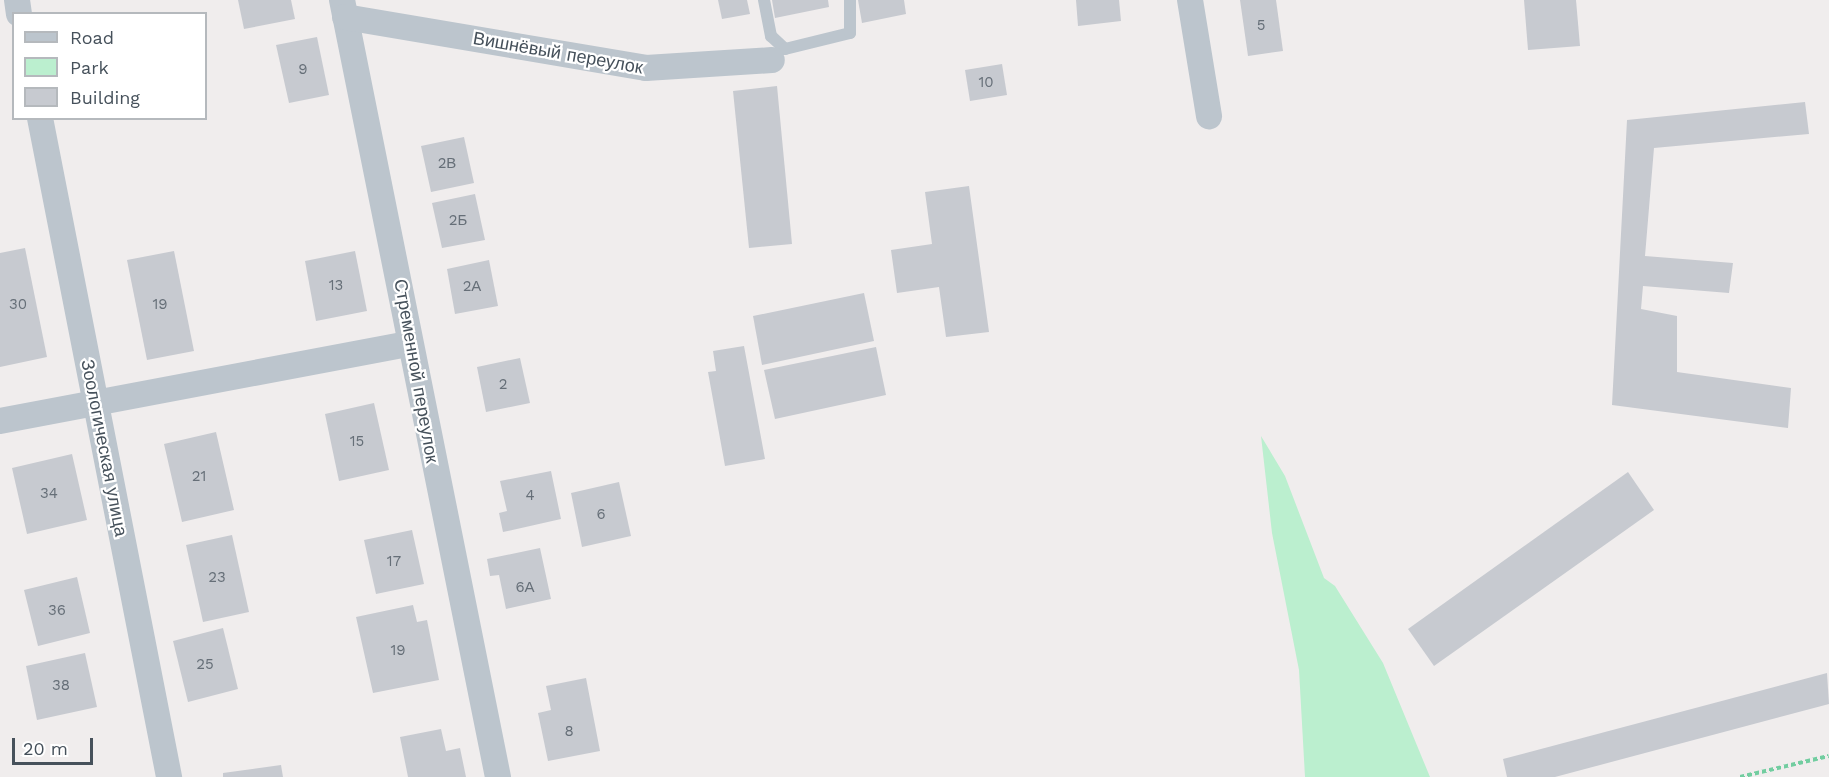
<!DOCTYPE html>
<html>
<head>
<meta charset="utf-8">
<style>
  body { margin:0 }
  #map { position:relative; width:1829px; height:777px; overflow:hidden; background:#f0eded; font-family:"Work Sans",sans-serif }
  div>[style] { position:absolute }
  .green>* { inset:0; background:#bbefcf }
  .building>* { inset:0; background:#c7cad0 }
  .path>* { height:4px; margin-top:-2px; transform-origin:0; background:repeating-linear-gradient(90deg,#72cda0 0 4.5px,transparent 0 7.5px) }
  .lane>* { height:12px; margin:-6px; padding:0 6px; transform-origin:6px; border-radius:6px; background:#bcc5cd }
  .street>* { height:26px; margin:-13px; padding:0 13px; transform-origin:13px; border-radius:13px; background:#bcc5cd }
  span { translate:-50% -50%; white-space:nowrap; text-align:center; line-height:1.15; -webkit-text-stroke:4.5px #fff; paint-order:stroke }
  .number-label { font-size:15px; color:#666f78 }
  .number-label span { -webkit-text-stroke-width:0 }
  .street-label { font-size:18px; color:#46515b }
  .legend { position:absolute; left:12px; top:12px; width:195px; height:108px; box-sizing:border-box; background:#fff; border:2px solid #b5b9bd; margin:0; padding:8px 10px; list-style:none; font-size:18px; color:#46515b }
  .legend li { display:flex; align-items:center; gap:12px; height:30px }
  .legend b { width:30px; border:2px solid #b5b9bd }
  .scale { position:absolute; left:12px; top:738px; width:81px; height:27px; box-sizing:border-box; border:3px solid #46515b; border-top:0; padding-left:8px; font-size:18px; line-height:21px; white-space:nowrap; color:#46515b; -webkit-text-stroke:4px #fff; paint-order:stroke }
</style>
</head>
<body>
<div id="map">
  <div class="green">
    <i style="clip-path:polygon(1261px 436px,1285px 476px,1324px 578px,1335px 586px,1383px 663px,1430px 777px,1305px 777px,1299px 670px,1272px 533px)"></i>
  </div>
  <div class="building">
    <i style="clip-path:polygon(238px 0,291px 0,295px 19px,244px 29px)"></i>
    <i style="clip-path:polygon(718px 0,747px 0,750px 14px,722px 19px)"></i>
    <i style="clip-path:polygon(772px 0,828px 0,829px 7px,775px 18px)"></i>
    <i style="clip-path:polygon(858px 0,904px 0,906px 14px,862px 23px)"></i>
    <i style="clip-path:polygon(1076px 0,1119px 0,1121px 21px,1078px 26px)"></i>
    <i style="clip-path:polygon(1240px 0,1276px 0,1283px 51px,1248px 56px)"></i>
    <i style="clip-path:polygon(1524px 0,1576px 0,1580px 46px,1528px 50px)"></i>
    <i style="clip-path:polygon(317px 37px,329px 95px,289px 103px,276px 45px)"></i>
    <i style="clip-path:polygon(1002px 64px,1007px 95px,970px 101px,965px 70px)"></i>
    <i style="clip-path:polygon(777px 86px,792px 244px,749px 248px,733px 91px)"></i>
    <i style="clip-path:polygon(1805px 102px,1809px 134px,1654px 148px,1645px 256px,1733px 263px,1729px 293px,1643px 286px,1641px 309px,1677px 316px,1677px 372px,1791px 388px,1788px 428px,1612px 405px,1627px 120px)"></i>
    <i style="clip-path:polygon(464px 137px,474px 183px,431px 192px,421px 146px)"></i>
    <i style="clip-path:polygon(969px 186px,989px 332px,946px 337px,939px 287px,897px 293px,891px 250px,932px 244px,925px 192px)"></i>
    <i style="clip-path:polygon(475px 194px,485px 240px,442px 248px,432px 203px)"></i>
    <i style="clip-path:polygon(25px 248px,47px 357px,0 367px,0 253px)"></i>
    <i style="clip-path:polygon(174px 251px,194px 351px,147px 360px,127px 260px)"></i>
    <i style="clip-path:polygon(355px 251px,367px 311px,316px 321px,305px 261px)"></i>
    <i style="clip-path:polygon(489px 260px,498px 306px,455px 314px,447px 269px)"></i>
    <i style="clip-path:polygon(864px 293px,874px 341px,762px 365px,753px 316px)"></i>
    <i style="clip-path:polygon(744px 346px,765px 459px,725px 466px,708px 372px,716px 371px,713px 351px)"></i>
    <i style="clip-path:polygon(876px 347px,886px 395px,775px 419px,764px 370px)"></i>
    <i style="clip-path:polygon(520px 358px,530px 403px,486px 412px,477px 367px)"></i>
    <i style="clip-path:polygon(374px 403px,389px 470px,339px 481px,325px 414px)"></i>
    <i style="clip-path:polygon(216px 432px,234px 510px,182px 522px,164px 444px)"></i>
    <i style="clip-path:polygon(72px 454px,87px 520px,27px 534px,12px 468px)"></i>
    <i style="clip-path:polygon(551px 471px,561px 519px,503px 532px,499px 513px,507px 511px,500px 481px)"></i>
    <i style="clip-path:polygon(1628px 472px,1654px 510px,1434px 666px,1408px 629px)"></i>
    <i style="clip-path:polygon(619px 482px,631px 536px,582px 547px,571px 493px)"></i>
    <i style="clip-path:polygon(412px 530px,424px 584px,376px 594px,364px 540px)"></i>
    <i style="clip-path:polygon(232px 535px,249px 612px,203px 622px,186px 545px)"></i>
    <i style="clip-path:polygon(540px 548px,551px 599px,506px 609px,499px 575px,490px 576px,487px 559px)"></i>
    <i style="clip-path:polygon(77px 577px,90px 633px,38px 646px,24px 590px)"></i>
    <i style="clip-path:polygon(413px 605px,417px 622px,427px 620px,439px 680px,373px 693px,356px 617px)"></i>
    <i style="clip-path:polygon(223px 628px,238px 689px,188px 702px,173px 641px)"></i>
    <i style="clip-path:polygon(85px 653px,97px 707px,37px 720px,26px 666px)"></i>
    <i style="clip-path:polygon(1827px 673px,1829px 704px,1555px 777px,1507px 777px,1503px 759px)"></i>
    <i style="clip-path:polygon(586px 678px,600px 751px,548px 761px,538px 713px,551px 710px,546px 686px)"></i>
    <i style="clip-path:polygon(441px 729px,446px 751px,460px 748px,466px 777px,408px 777px,400px 737px)"></i>
    <i style="clip-path:polygon(281px 765px,283px 777px,223px 777px,223px 773px)"></i>
  </div>
  <div class="path">
    <i style="left:1740px;top:777px;width:91px;rotate:-13.3deg"></i>
  </div>
  <div class="lane">
    <i style="left:764px;top:0;width:37px;rotate:79deg"></i>
    <i style="left:771px;top:36px;width:19px;rotate:43deg"></i>
    <i style="left:785px;top:49px;width:67px;rotate:-13.8deg"></i>
    <i style="left:850px;top:33px;width:33px;rotate:-90deg"></i>
  </div>
  <div class="street">
    <i style="left:17px;top:0;width:14px;rotate:82deg"></i>
    <i style="left:342px;top:0;width:793px;rotate:78.65deg"></i>
    <i style="left:1190px;top:0;width:118px;rotate:80.7deg"></i>
    <i style="left:345px;top:17px;width:305px;rotate:9.6deg"></i>
    <i style="left:646px;top:68px;width:126px;rotate:-3.6deg"></i>
    <i style="left:40px;top:118px;width:672px;rotate:78.92deg"></i>
    <i style="left:0;top:421px;width:415px;rotate:-10.7deg"></i>
  </div>
  <div class="number-label">
    <span style="left:1261px;top:26px">5</span>
    <span style="left:303px;top:70px">9</span>
    <span style="left:986px;top:83px">10</span>
    <span style="left:447px;top:164px">2В</span>
    <span style="left:458px;top:221px">2Б</span>
    <span style="left:336px;top:286px">13</span>
    <span style="left:472px;top:287px">2А</span>
    <span style="left:18px;top:305px">30</span>
    <span style="left:160px;top:305px">19</span>
    <span style="left:503px;top:385px">2</span>
    <span style="left:357px;top:442px">15</span>
    <span style="left:199px;top:477px">21</span>
    <span style="left:49px;top:494px">34</span>
    <span style="left:530px;top:496px">4</span>
    <span style="left:601px;top:515px">6</span>
    <span style="left:394px;top:562px">17</span>
    <span style="left:217px;top:578px">23</span>
    <span style="left:525px;top:588px">6А</span>
    <span style="left:57px;top:611px">36</span>
    <span style="left:398px;top:651px">19</span>
    <span style="left:205px;top:665px">25</span>
    <span style="left:61px;top:686px">38</span>
    <span style="left:569px;top:732px">8</span>
  </div>
  <div class="street-label">
    <span style="left:558px;top:53px;rotate:10deg">Вишнёвый переулок</span>
    <span style="left:416px;top:371px;rotate:80deg">Стременной переулок</span>
    <span style="left:104px;top:448px;rotate:79deg">Зоологическая улица</span>
  </div>
  <ul class="legend">
  <li><b style="height:8px;background:#bcc5cd"></b>Road</li>
  <li><b style="height:16px;background:#bbefcf"></b>Park</li>
  <li><b style="height:16px;background:#c7cad0"></b>Building</li>
  </ul>
  <div class="scale">20 m</div>
</div>
</body>
</html>
